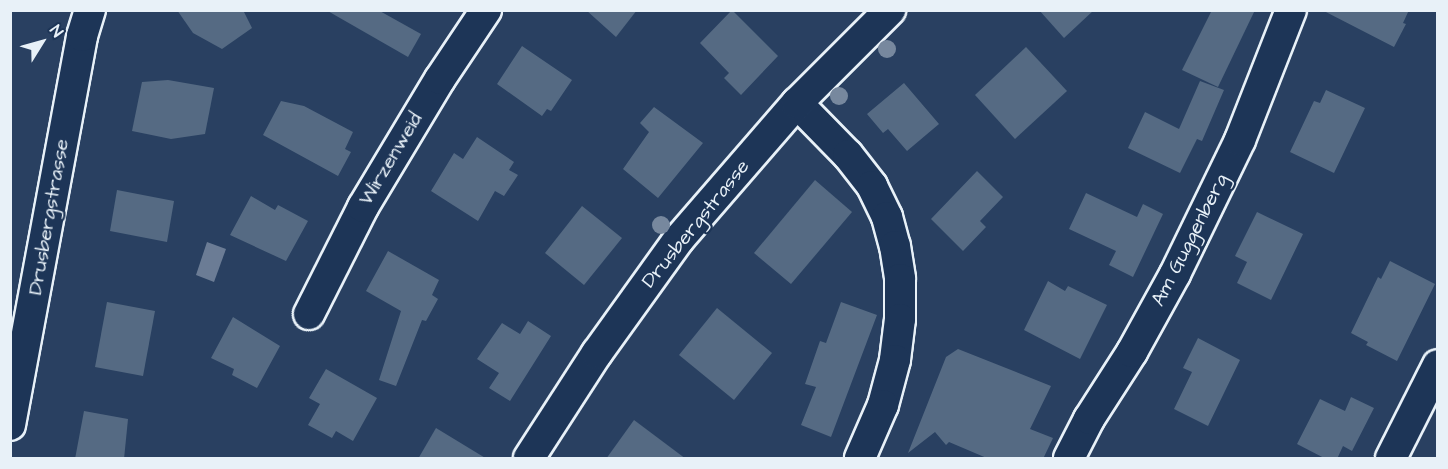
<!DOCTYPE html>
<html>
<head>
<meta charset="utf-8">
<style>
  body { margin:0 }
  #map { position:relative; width:1448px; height:469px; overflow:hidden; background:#294061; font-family:"Architects Daughter",sans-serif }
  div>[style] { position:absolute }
  .water>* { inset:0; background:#6b7c95 }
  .building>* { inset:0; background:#556a83 }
  .roads { filter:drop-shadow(2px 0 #e8f1f8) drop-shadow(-2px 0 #e8f1f8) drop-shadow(0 2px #e8f1f8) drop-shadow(0 -2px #e8f1f8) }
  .minor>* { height:30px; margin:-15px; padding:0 15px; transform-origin:15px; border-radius:15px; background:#1d3557 }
  .trees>* { width:18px; height:18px; margin:-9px; border-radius:50%; background:#77889e }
  span { translate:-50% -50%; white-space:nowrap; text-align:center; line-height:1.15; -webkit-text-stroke:4.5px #1d3557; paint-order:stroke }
  .street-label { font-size:20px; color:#e8f1f8 }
  .frame { position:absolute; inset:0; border:12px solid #e8f1f8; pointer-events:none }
  .north { position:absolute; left:12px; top:12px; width:60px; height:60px; -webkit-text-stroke:4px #1d3557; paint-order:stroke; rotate:53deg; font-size:16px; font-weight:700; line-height:24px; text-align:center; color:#e8f1f8 }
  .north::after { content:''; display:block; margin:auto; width:21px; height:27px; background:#e8f1f8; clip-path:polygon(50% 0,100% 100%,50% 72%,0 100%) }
</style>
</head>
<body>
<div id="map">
  <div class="water">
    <i style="clip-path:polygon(207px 242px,226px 249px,214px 282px,196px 275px)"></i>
  </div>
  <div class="building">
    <i style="clip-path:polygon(177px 10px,243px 10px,252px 28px,222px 49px,193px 33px)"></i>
    <i style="clip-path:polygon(326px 10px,378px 10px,421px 34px,408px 57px)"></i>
    <i style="clip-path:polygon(586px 10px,637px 10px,616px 37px)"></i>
    <i style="clip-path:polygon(732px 10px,778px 56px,741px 95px,724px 78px,729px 73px,700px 43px)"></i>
    <i style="clip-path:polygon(1039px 10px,1094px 10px,1064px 38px)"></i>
    <i style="clip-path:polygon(1212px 10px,1255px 10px,1218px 87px,1182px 70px)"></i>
    <i style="clip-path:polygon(1322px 10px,1409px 10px,1403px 23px,1406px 24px,1394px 47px)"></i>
    <i style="clip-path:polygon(522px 46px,572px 80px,551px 111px,547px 109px,542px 116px,497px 84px)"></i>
    <i style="clip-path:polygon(1026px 47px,1067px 91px,1015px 139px,975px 95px)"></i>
    <i style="clip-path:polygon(168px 80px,214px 88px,205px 134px,171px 139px,132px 131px,142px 82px)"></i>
    <i style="clip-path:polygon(1200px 81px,1224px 90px,1202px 141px,1197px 139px,1180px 173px,1128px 148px,1145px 112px,1179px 129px)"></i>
    <i style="clip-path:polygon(904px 83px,939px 124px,907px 151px,888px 129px,883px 133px,867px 114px)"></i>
    <i style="clip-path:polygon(1326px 90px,1365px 108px,1334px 173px,1290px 152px,1314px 101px,1320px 103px)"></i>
    <i style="clip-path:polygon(281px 101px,304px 106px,353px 132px,345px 149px,351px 152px,338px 176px,263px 135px)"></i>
    <i style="clip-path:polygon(654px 107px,703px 143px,658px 198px,623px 169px,649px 132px,640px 123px)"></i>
    <i style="clip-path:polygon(477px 137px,514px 162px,509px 170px,518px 175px,504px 196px,495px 191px,478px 221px,431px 191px,454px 153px,463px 159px)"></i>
    <i style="clip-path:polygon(977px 171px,1003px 197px,980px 221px,986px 227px,963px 251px,931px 219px)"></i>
    <i style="clip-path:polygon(815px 180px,852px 212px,791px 284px,754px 253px)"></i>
    <i style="clip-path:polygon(117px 190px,174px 201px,167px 242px,110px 231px)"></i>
    <i style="clip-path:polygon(1086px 193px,1137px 217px,1143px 204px,1163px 214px,1133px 277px,1109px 265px,1116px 251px,1069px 229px)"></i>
    <i style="clip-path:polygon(251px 196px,275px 210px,278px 205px,308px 221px,286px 261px,230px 235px)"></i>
    <i style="clip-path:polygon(582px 206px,622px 238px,584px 285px,545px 253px)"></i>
    <i style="clip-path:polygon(1257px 212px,1303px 234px,1271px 300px,1237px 283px,1247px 262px,1235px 256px)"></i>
    <i style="clip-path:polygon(388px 251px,439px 280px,432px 295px,438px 299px,426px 321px,422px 320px,396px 386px,379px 380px,401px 311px,366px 291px)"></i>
    <i style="clip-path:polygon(1390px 261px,1435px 284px,1397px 361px,1366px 345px,1368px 342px,1351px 333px,1378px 277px,1381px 279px)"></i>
    <i style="clip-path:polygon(1048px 281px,1065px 291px,1068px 286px,1107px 305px,1080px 359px,1024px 330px)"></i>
    <i style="clip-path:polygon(107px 302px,155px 311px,143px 376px,95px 367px)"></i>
    <i style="clip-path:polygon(841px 302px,877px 315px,831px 437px,801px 425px,816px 387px,805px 384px,820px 341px,826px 343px)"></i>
    <i style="clip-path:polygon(717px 308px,772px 353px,734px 400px,679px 355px)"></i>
    <i style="clip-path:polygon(233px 317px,280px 346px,257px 388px,232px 375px,234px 369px,211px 358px)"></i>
    <i style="clip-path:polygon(528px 321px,551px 336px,510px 401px,489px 388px,499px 373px,477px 359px,502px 323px,520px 334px)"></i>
    <i style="clip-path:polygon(1198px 338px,1240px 360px,1208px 426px,1174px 409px,1192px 372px,1183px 368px)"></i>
    <i style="clip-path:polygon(958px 349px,1051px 386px,1030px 429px,1053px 438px,1043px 459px,989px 459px,949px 442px,946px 445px,935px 432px,908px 453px,946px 357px)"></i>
    <i style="clip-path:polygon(326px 369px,377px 398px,353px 441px,336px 431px,332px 438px,308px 425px,320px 404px,309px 398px)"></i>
    <i style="clip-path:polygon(1351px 397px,1374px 408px,1352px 451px,1343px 446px,1337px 459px,1326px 459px,1297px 444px,1320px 399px,1345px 411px)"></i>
    <i style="clip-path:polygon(84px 411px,128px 419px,124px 459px,75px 459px)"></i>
    <i style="clip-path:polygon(634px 420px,686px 459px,606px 459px)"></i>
    <i style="clip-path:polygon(436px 428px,487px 459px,418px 459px)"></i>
  </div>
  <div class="roads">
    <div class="minor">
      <i style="left:797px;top:103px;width:73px;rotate:45.6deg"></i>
      <i style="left:848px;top:155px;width:39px;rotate:52deg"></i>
      <i style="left:872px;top:186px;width:34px;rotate:64deg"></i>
      <i style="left:887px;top:217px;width:30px;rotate:75deg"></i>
      <i style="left:895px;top:246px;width:33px;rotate:81deg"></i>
      <i style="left:900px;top:279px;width:40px;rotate:90deg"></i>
      <i style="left:900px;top:319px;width:41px;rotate:97deg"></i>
      <i style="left:895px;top:360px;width:47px;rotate:104.9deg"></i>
      <i style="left:883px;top:405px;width:58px;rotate:113.5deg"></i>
      <i style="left:309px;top:314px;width:120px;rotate:-63.2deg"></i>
      <i style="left:363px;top:207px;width:149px;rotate:-59deg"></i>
      <i style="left:440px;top:79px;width:83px;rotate:-56.3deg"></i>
      <i style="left:10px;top:425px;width:396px;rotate:-79.5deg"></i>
      <i style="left:82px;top:36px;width:27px;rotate:-73deg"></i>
      <i style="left:529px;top:458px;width:125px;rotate:-57.1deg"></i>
      <i style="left:597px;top:353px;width:140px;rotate:-54.3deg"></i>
      <i style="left:679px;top:239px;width:180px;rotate:-49.1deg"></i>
      <i style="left:797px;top:103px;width:132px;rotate:-45deg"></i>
      <i style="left:1069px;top:458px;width:44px;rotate:-62.9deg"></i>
      <i style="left:1089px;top:419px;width:80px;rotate:-57.3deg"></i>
      <i style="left:1132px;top:352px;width:89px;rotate:-61.1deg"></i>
      <i style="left:1175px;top:274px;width:149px;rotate:-64.1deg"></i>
      <i style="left:1240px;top:140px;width:140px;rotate:-68.6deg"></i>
      <i style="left:1391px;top:458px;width:104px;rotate:-63.2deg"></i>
    </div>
  </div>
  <div class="trees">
    <i style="left:887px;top:49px"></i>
    <i style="left:839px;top:96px"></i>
    <i style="left:661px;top:225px"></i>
  </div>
  <div class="street-label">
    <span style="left:391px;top:159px;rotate:-59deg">Wirzenweid</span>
    <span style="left:49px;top:217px;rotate:-80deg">Drusbergstrasse</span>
    <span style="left:696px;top:224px;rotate:-51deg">Drusbergstrasse</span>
    <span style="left:1190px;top:240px;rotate:-63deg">Am Guggenberg</span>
  </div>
  <div class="frame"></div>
  <div class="north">N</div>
</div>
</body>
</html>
